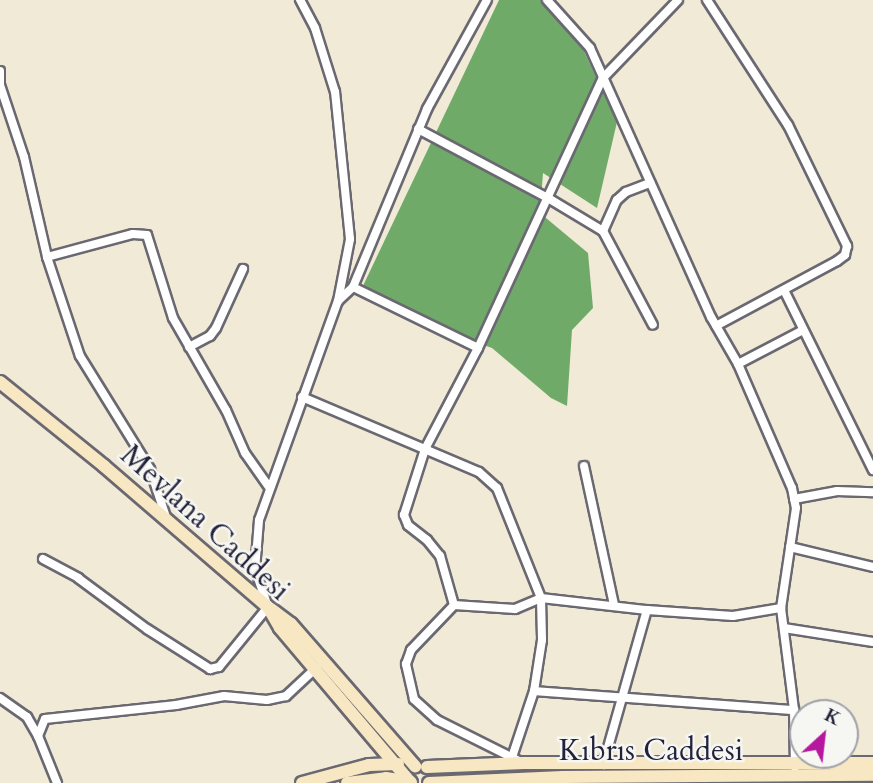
<!DOCTYPE html>
<html>
<head>
<meta charset="utf-8">
<style>
  body { margin:0 }
  #map { position:relative; width:873px; height:783px; overflow:hidden; background:#f1ead6; font-family:Cardo,serif }
  div>[style] { position:absolute }
  .forest>* { inset:0; background:#70aa69 }
  .roads { filter:drop-shadow(2px 0 #6a6871) drop-shadow(-2px 0 #6a6871) drop-shadow(0 2px #6a6871) drop-shadow(0 -2px #6a6871) }
  .street>* { height:8px; margin:-4px; padding:0 4px; transform-origin:4px; border-radius:4px; background:#fff }
  .secondary>* { height:12px; margin:-6px; padding:0 6px; transform-origin:6px; border-radius:6px; background:#f8e7c3 }
  span { translate:-50% -50%; white-space:nowrap; text-align:center; line-height:1.15; -webkit-text-stroke:5px #f6f6f2; paint-order:stroke }
  .street-label { font-size:30px; color:#22223b }
  .north { position:absolute; left:789px; top:699px; width:70px; height:70px; box-sizing:border-box; background:#f6f6f2; border:2px solid #a1a1a9; border-radius:50%; rotate:27deg; font-size:19px; font-weight:700; line-height:28px; text-align:center; color:#22223b }
  .north::after { content:''; display:block; margin:auto; width:24px; height:32px; background:#b5179e; clip-path:polygon(50% 0,100% 100%,50% 72%,0 100%) }
</style>
</head>
<body>
<div id="map">
  <div class="forest">
    <i style="clip-path:polygon(499px 0,542px 0,582px 47px,617px 122px,597px 208px,543px 173px,540px 213px,588px 253px,593px 308px,572px 330px,567px 406px,551px 398px,492px 348px,430px 326px,361px 290px)"></i>
  </div>
  <div class="roads">
    <div class="street">
      <i style="left:547px;top:0;width:64px;rotate:48.1deg"></i>
      <i style="left:590px;top:48px;width:295px;rotate:65.8deg"></i>
      <i style="left:711px;top:317px;width:54px;rotate:60.1deg"></i>
      <i style="left:738px;top:364px;width:135px;rotate:66.5deg"></i>
      <i style="left:792px;top:488px;width:20px;rotate:79deg"></i>
      <i style="left:796px;top:508px;width:101px;rotate:98.5deg"></i>
      <i style="left:781px;top:608px;width:103px;rotate:82.7deg"></i>
      <i style="left:794px;top:710px;width:57px;rotate:89deg"></i>
      <i style="left:707px;top:0;width:149px;rotate:57.1deg"></i>
      <i style="left:788px;top:125px;width:135px;rotate:64deg"></i>
      <i style="left:847px;top:246px;width:9px;rotate:103deg"></i>
      <i style="left:845px;top:255px;width:10px;rotate:143deg"></i>
      <i style="left:837px;top:261px;width:137px;rotate:151.8deg"></i>
      <i style="left:0;top:71px;width:14px;rotate:90deg"></i>
      <i style="left:0;top:85px;width:76px;rotate:71.6deg"></i>
      <i style="left:24px;top:157px;width:103px;rotate:77deg"></i>
      <i style="left:47px;top:257px;width:104px;rotate:71.6deg"></i>
      <i style="left:80px;top:356px;width:133px;rotate:58.2deg"></i>
      <i style="left:150px;top:469px;width:54px;rotate:71.6deg"></i>
      <i style="left:418px;top:129px;width:147px;rotate:28deg"></i>
      <i style="left:548px;top:198px;width:64px;rotate:31deg"></i>
      <i style="left:603px;top:231px;width:106px;rotate:62deg"></i>
      <i style="left:603px;top:231px;width:34px;rotate:-66deg"></i>
      <i style="left:617px;top:200px;width:12px;rotate:-42deg"></i>
      <i style="left:626px;top:192px;width:26px;rotate:-21deg"></i>
      <i style="left:47px;top:257px;width:89px;rotate:-15deg"></i>
      <i style="left:133px;top:234px;width:14px;rotate:4deg"></i>
      <i style="left:147px;top:235px;width:87px;rotate:72.6deg"></i>
      <i style="left:173px;top:318px;width:106px;rotate:60.1deg"></i>
      <i style="left:226px;top:410px;width:47px;rotate:66.2deg"></i>
      <i style="left:245px;top:453px;width:42px;rotate:54.8deg"></i>
      <i style="left:353px;top:287px;width:139px;rotate:26deg"></i>
      <i style="left:784px;top:290px;width:201px;rotate:63.7deg"></i>
      <i style="left:338px;top:301px;width:21px;rotate:-43deg"></i>
      <i style="left:353px;top:287px;width:193px;rotate:-67.4deg"></i>
      <i style="left:427px;top:109px;width:124px;rotate:-61.2deg"></i>
      <i style="left:189px;top:347px;width:24px;rotate:-28deg"></i>
      <i style="left:210px;top:336px;width:10px;rotate:-53deg"></i>
      <i style="left:216px;top:328px;width:65px;rotate:-65.4deg"></i>
      <i style="left:738px;top:364px;width:73px;rotate:-27.6deg"></i>
      <i style="left:302px;top:397px;width:192px;rotate:23deg"></i>
      <i style="left:479px;top:472px;width:24px;rotate:42deg"></i>
      <i style="left:497px;top:488px;width:118px;rotate:68.2deg"></i>
      <i style="left:541px;top:598px;width:42px;rotate:88.6deg"></i>
      <i style="left:542px;top:640px;width:52px;rotate:98.9deg"></i>
      <i style="left:534px;top:691px;width:70px;rotate:108.4deg"></i>
      <i style="left:584px;top:466px;width:142px;rotate:77.8deg"></i>
      <i style="left:794px;top:499px;width:44px;rotate:-10.5deg"></i>
      <i style="left:837px;top:491px;width:36px;rotate:2deg"></i>
      <i style="left:790px;top:547px;width:85px;rotate:13.5deg"></i>
      <i style="left:43px;top:559px;width:40px;rotate:28deg"></i>
      <i style="left:78px;top:578px;width:86px;rotate:36.5deg"></i>
      <i style="left:147px;top:629px;width:75px;rotate:32.4deg"></i>
      <i style="left:210px;top:669px;width:9px;rotate:-13deg"></i>
      <i style="left:219px;top:667px;width:77px;rotate:-50.8deg"></i>
      <i style="left:268px;top:607px;width:39px;rotate:-109deg"></i>
      <i style="left:255px;top:570px;width:50px;rotate:-85.4deg"></i>
      <i style="left:259px;top:520px;width:233px;rotate:-70.2deg"></i>
      <i style="left:338px;top:301px;width:63px;rotate:-79deg"></i>
      <i style="left:350px;top:239px;width:148px;rotate:-95.8deg"></i>
      <i style="left:335px;top:92px;width:67px;rotate:-107.4deg"></i>
      <i style="left:315px;top:28px;width:32px;rotate:-118deg"></i>
      <i style="left:454px;top:605px;width:51px;rotate:-105.9deg"></i>
      <i style="left:440px;top:556px;width:21px;rotate:-129deg"></i>
      <i style="left:427px;top:540px;width:24px;rotate:-142deg"></i>
      <i style="left:408px;top:525px;width:11px;rotate:-112deg"></i>
      <i style="left:404px;top:515px;width:69px;rotate:-72.3deg"></i>
      <i style="left:425px;top:449px;width:114px;rotate:-62.3deg"></i>
      <i style="left:478px;top:348px;width:298px;rotate:-65.2deg"></i>
      <i style="left:603px;top:78px;width:108px;rotate:-46.1deg"></i>
      <i style="left:784px;top:628px;width:90px;rotate:8.9deg"></i>
      <i style="left:534px;top:691px;width:261px;rotate:4.2deg"></i>
      <i style="left:0;top:698px;width:33px;rotate:35deg"></i>
      <i style="left:27px;top:717px;width:22px;rotate:60deg"></i>
      <i style="left:38px;top:736px;width:51px;rotate:68deg"></i>
      <i style="left:38px;top:736px;width:18px;rotate:-68deg"></i>
      <i style="left:45px;top:719px;width:132px;rotate:-6.1deg"></i>
      <i style="left:176px;top:705px;width:49px;rotate:-10.6deg"></i>
      <i style="left:224px;top:696px;width:43px;rotate:5.3deg"></i>
      <i style="left:267px;top:700px;width:19px;rotate:-12deg"></i>
      <i style="left:286px;top:696px;width:42px;rotate:-43.1deg"></i>
      <i style="left:519px;top:761px;width:92px;rotate:-153.4deg"></i>
      <i style="left:437px;top:720px;width:31px;rotate:-138deg"></i>
      <i style="left:414px;top:699px;width:36px;rotate:-103deg"></i>
      <i style="left:406px;top:664px;width:15px;rotate:-70deg"></i>
      <i style="left:411px;top:650px;width:62px;rotate:-46.3deg"></i>
      <i style="left:454px;top:605px;width:61px;rotate:3.8deg"></i>
      <i style="left:515px;top:609px;width:28px;rotate:-23deg"></i>
      <i style="left:541px;top:598px;width:107px;rotate:6.5deg"></i>
      <i style="left:647px;top:610px;width:86px;rotate:4deg"></i>
      <i style="left:733px;top:616px;width:49px;rotate:-9.5deg"></i>
      <i style="left:603px;top:765px;width:161px;rotate:-74.2deg"></i>
    </div>
    <div class="secondary">
      <i style="left:0;top:382px;width:134px;rotate:38.9deg"></i>
      <i style="left:104px;top:466px;width:216px;rotate:40.7deg"></i>
      <i style="left:268px;top:607px;width:24px;rotate:60deg"></i>
      <i style="left:280px;top:628px;width:203px;rotate:49.8deg"></i>
      <i style="left:271px;top:609px;width:25px;rotate:37deg"></i>
      <i style="left:291px;top:624px;width:189px;rotate:48.9deg"></i>
      <i style="left:427px;top:767px;width:97px;rotate:-2.4deg"></i>
      <i style="left:524px;top:763px;width:349px"></i>
      <i style="left:302px;top:783px;width:69px;rotate:-15deg"></i>
      <i style="left:369px;top:765px;width:29px;rotate:-2deg"></i>
      <i style="left:347px;top:783px;width:39px;rotate:-7deg"></i>
      <i style="left:386px;top:778px;width:25px;rotate:9deg"></i>
      <i style="left:429px;top:783px;width:134px;rotate:-2.6deg"></i>
      <i style="left:563px;top:777px;width:310px;rotate:-0.4deg"></i>
    </div>
  </div>
  <div class="street-label">
    <span style="left:205px;top:523px;rotate:42deg">Mevlana Caddesi</span>
    <span style="left:651px;top:751px">Kıbrıs Caddesi</span>
  </div>
  <div class="north">K</div>
</div>
</body>
</html>
